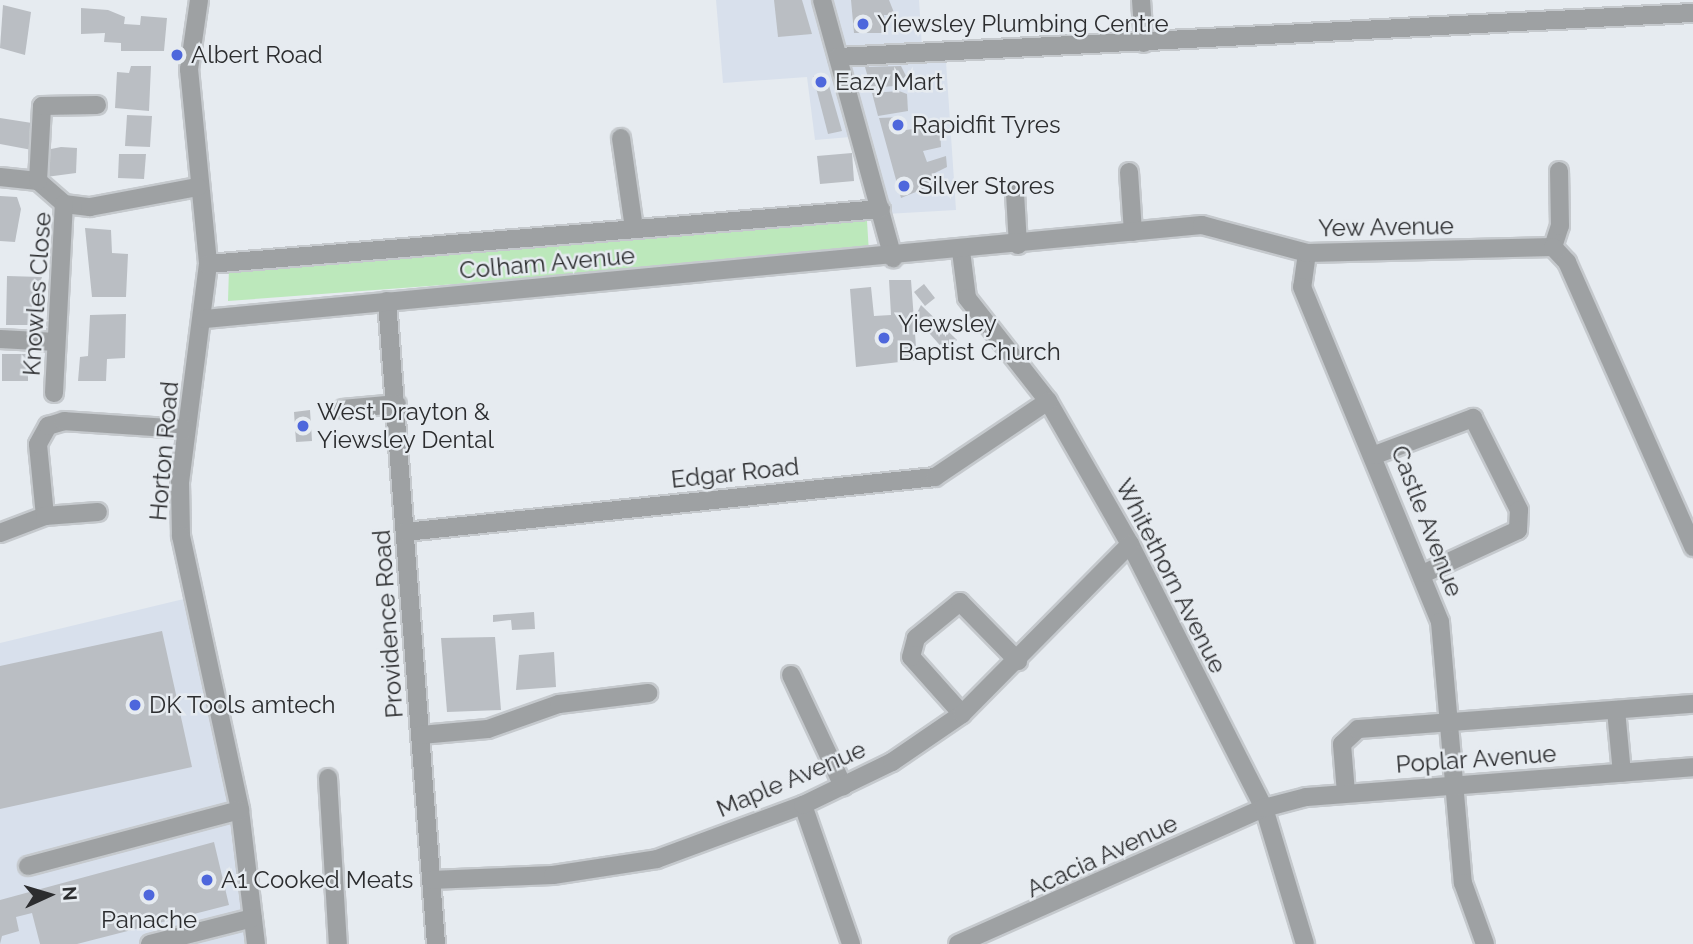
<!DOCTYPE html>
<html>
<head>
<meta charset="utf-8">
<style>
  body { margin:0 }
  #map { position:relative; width:1693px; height:944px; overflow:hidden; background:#e6ebf0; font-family:Raleway,sans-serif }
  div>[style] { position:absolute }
  .built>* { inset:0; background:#d8e0ec }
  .green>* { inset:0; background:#bce8bb }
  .building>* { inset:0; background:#babec3 }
  .roads { filter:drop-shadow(2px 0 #c5c9cd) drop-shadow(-2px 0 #c5c9cd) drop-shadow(0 2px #c5c9cd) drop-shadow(0 -2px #c5c9cd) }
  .minor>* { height:18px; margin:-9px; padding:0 9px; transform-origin:9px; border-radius:9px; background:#9ea1a3 }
  .dots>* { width:19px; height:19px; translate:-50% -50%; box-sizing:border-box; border:4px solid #e6ebf0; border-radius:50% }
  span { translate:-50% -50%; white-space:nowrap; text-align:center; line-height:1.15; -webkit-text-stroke:5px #e6ebf0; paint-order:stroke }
  .poi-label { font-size:24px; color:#2c2d2f }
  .left { translate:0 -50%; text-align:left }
  .street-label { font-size:24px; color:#2c2d2f }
  .north { position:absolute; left:14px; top:860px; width:70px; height:70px; -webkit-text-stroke:5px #e6ebf0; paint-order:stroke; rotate:86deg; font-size:19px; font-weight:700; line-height:28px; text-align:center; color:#2c2d2f }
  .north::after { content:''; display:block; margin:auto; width:24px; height:32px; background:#2c2d2f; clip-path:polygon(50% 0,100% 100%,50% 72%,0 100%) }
</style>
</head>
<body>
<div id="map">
  <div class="built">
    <i style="clip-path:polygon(716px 0,919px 0,922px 47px,945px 47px,956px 210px,886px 214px,862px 136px,815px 140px,807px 77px,723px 83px)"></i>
    <i style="clip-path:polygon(188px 598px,237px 818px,252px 944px,0 944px,0 643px)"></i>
  </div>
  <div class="green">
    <i style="clip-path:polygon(849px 221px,867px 221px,869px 253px,228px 301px,229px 268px)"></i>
  </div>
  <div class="building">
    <i style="clip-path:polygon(774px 0,802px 0,812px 34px,778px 37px)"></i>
    <i style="clip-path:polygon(851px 0,889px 0,895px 15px,884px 15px,885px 33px,854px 33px)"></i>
    <i style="clip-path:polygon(3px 5px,31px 12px,25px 55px,0 48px)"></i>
    <i style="clip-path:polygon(81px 8px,108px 10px,125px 17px,124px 24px,140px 25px,141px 16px,167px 18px,164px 51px,121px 51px,121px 43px,104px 42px,105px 33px,81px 34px)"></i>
    <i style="clip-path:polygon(131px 66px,151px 66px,149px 111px,115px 108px,117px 72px,129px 73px)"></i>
    <i style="clip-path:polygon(865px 67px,901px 66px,906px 76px,894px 86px,871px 88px)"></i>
    <i style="clip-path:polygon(826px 75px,842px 131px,828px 134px,813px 76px)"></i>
    <i style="clip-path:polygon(899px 91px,907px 94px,908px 111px,878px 116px,872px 93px)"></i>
    <i style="clip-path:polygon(127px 115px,152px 116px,150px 147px,125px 146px)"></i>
    <i style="clip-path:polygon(902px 117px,906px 130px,940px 125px,941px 147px,923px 151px,927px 162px,946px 156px,947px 167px,933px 174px,938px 183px,901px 198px,879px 118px)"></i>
    <i style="clip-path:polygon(0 118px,32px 123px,32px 150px,0 144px)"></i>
    <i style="clip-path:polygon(61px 147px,77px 148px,76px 173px,46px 177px,46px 150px)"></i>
    <i style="clip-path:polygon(852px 153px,854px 181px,820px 184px,817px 156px)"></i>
    <i style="clip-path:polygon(119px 154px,146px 154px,144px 179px,118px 178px)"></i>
    <i style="clip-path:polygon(0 196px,17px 197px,21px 209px,15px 242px,0 241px)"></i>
    <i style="clip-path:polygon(85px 228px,111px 230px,112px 253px,128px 254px,126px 297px,92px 297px)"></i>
    <i style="clip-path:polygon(7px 276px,42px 277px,31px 310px,40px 311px,39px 325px,6px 325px)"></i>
    <i style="clip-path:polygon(889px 280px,911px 280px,917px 360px,856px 367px,850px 289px,871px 287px,874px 316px,891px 315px)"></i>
    <i style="clip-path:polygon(924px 284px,935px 298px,925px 306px,914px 292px)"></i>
    <i style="clip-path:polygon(921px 305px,957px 340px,945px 351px,915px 317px)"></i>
    <i style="clip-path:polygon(126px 314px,125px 358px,107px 359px,106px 381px,78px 381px,80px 357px,88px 356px,90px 315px)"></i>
    <i style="clip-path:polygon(2px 354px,28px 354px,28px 381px,2px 381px)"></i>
    <i style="clip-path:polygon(310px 410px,312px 441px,296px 442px,294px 412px)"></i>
    <i style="clip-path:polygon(534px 612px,535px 629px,512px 630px,511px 620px,493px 622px,493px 615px)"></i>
    <i style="clip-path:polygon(162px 631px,192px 767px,0 809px,0 666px)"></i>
    <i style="clip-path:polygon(495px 637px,501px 710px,447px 712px,441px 638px)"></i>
    <i style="clip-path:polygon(554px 652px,556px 687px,516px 690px,519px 655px)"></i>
    <i style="clip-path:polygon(214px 842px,229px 905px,77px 944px,40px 944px,32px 913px,16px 917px,19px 931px,2px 936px,0 944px,0 900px)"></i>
  </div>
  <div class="roads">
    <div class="minor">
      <i style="left:199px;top:0;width:70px;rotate:98.2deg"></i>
      <i style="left:189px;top:69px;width:196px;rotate:84.4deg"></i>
      <i style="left:208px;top:264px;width:221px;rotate:97.3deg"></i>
      <i style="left:180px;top:483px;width:53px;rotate:88.9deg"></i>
      <i style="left:181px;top:536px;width:280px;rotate:77.8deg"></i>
      <i style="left:240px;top:810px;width:135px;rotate:83.2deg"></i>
      <i style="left:822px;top:0;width:268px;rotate:74.6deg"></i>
      <i style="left:1141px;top:0;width:43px;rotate:86deg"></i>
      <i style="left:838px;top:57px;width:856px;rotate:-2.95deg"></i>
      <i style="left:621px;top:138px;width:91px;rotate:81.8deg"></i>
      <i style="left:1129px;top:172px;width:60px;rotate:86.2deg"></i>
      <i style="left:0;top:177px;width:38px;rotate:6deg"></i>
      <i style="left:38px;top:181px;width:35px;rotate:41deg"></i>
      <i style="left:38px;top:181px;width:75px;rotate:-86.9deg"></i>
      <i style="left:42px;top:106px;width:55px;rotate:-1deg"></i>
      <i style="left:1015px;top:193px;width:52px;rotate:86.7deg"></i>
      <i style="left:64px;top:204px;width:26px;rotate:7deg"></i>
      <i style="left:90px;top:207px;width:110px;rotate:-10.5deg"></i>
      <i style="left:1553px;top:247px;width:22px;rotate:-72deg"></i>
      <i style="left:1560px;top:226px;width:55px;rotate:-91deg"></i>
      <i style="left:961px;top:251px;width:47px;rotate:82.7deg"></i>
      <i style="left:967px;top:298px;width:131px;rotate:51.8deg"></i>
      <i style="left:1048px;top:401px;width:165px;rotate:60.2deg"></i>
      <i style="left:1130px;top:544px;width:296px;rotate:63.1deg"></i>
      <i style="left:1264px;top:808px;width:142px;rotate:73.2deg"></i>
      <i style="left:1307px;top:253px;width:34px;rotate:98deg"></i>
      <i style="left:1302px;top:287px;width:362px;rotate:67.6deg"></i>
      <i style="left:1440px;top:622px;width:262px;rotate:85deg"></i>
      <i style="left:1463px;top:883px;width:65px;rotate:70.2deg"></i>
      <i style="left:208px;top:264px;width:675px;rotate:-4.67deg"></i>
      <i style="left:387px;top:301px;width:645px;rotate:85.64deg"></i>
      <i style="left:205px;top:319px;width:1001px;rotate:-5.39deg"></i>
      <i style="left:1202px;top:225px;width:109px;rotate:14.9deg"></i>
      <i style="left:1307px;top:253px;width:246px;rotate:-1.4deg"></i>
      <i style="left:1553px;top:247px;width:21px;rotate:47deg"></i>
      <i style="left:1567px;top:262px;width:312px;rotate:66.1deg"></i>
      <i style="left:0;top:339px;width:56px;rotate:3.1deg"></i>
      <i style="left:54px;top:393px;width:189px;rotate:-87deg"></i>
      <i style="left:343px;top:409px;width:54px;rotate:-5.3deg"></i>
      <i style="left:1375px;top:455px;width:105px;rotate:-20.7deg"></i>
      <i style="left:1473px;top:418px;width:103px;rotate:63.4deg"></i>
      <i style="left:1519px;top:510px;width:20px;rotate:93deg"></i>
      <i style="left:1518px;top:530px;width:102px;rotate:155.2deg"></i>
      <i style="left:45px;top:516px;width:72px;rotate:-95.6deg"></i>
      <i style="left:38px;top:444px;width:21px;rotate:-61deg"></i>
      <i style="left:48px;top:426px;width:17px;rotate:-17deg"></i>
      <i style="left:64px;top:421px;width:122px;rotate:3.8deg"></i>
      <i style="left:405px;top:532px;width:533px;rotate:-5.92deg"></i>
      <i style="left:935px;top:477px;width:136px;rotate:-33.9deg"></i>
      <i style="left:0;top:533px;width:48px;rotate:-20.7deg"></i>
      <i style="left:45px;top:516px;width:53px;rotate:-4.3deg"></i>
      <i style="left:791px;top:675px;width:123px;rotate:64.9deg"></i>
      <i style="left:1616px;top:710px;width:63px;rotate:84.6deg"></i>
      <i style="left:962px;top:714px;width:76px;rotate:-131.8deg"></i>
      <i style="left:911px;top:657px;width:20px;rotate:-75deg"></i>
      <i style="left:916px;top:638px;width:57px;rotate:-39.3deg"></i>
      <i style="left:960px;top:602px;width:83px;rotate:45.5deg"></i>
      <i style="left:421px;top:735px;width:67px;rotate:-5.1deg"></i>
      <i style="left:488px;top:729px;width:75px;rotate:-19.4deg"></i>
      <i style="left:559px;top:704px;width:90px;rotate:-7deg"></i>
      <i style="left:328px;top:778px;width:166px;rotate:86.6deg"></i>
      <i style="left:1346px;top:793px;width:49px;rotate:-94.7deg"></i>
      <i style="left:1342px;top:744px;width:22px;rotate:-43deg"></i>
      <i style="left:1358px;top:729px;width:336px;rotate:-4.3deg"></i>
      <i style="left:803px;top:805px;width:147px;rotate:70.9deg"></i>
      <i style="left:28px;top:866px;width:219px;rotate:-14.8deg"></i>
      <i style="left:431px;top:880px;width:122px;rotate:-2.3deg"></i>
      <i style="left:553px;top:875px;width:105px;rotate:-8.7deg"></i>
      <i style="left:657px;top:859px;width:156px;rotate:-20.3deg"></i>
      <i style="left:803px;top:805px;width:99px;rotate:-25.8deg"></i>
      <i style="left:892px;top:762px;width:85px;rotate:-34.4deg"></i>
      <i style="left:962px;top:714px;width:239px;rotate:-45.3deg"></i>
      <i style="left:150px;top:944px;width:106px;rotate:-14.2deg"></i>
      <i style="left:958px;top:944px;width:335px;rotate:-24deg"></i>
      <i style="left:1264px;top:808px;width:43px;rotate:-14.7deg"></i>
      <i style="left:1306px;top:797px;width:388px;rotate:-4.4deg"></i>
    </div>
  </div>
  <div class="dots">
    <i style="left:863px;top:24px;background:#4e67dc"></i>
    <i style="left:177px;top:55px;background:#4e67dc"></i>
    <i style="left:821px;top:82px;background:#4e67dc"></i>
    <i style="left:898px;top:125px;background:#4e67dc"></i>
    <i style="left:904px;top:186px;background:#4e67dc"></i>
    <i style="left:884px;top:338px;background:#4e67dc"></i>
    <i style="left:303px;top:426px;background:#4e67dc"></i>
    <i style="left:135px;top:705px;background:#4e67dc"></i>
    <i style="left:207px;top:880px;background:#4e67dc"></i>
    <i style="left:149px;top:895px;background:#4e67dc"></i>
  </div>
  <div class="poi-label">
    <span class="left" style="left:877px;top:24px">Yiewsley Plumbing Centre</span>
    <span class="left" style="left:191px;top:55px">Albert Road</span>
    <span class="left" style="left:835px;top:82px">Eazy Mart</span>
    <span class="left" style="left:912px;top:125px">Rapidfit Tyres</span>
    <span class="left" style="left:918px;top:186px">Silver Stores</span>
    <span class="left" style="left:898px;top:338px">Yiewsley<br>Baptist Church</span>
    <span class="left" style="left:317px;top:426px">West Drayton &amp;<br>Yiewsley Dental</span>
    <span class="left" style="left:149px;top:705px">DK Tools amtech</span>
    <span class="left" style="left:221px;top:880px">A1 Cooked Meats</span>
    <span style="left:149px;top:920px">Panache</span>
  </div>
  <div class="street-label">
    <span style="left:1386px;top:227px;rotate:-1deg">Yew Avenue</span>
    <span style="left:547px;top:263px;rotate:-5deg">Colham Avenue</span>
    <span style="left:37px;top:294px;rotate:-86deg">Knowles Close</span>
    <span style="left:164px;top:451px;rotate:-85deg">Horton Road</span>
    <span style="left:735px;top:473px;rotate:-6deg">Edgar Road</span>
    <span style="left:1427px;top:521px;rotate:69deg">Castle Avenue</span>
    <span style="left:1171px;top:576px;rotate:63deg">Whitethorn Avenue</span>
    <span style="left:388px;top:624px;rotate:-94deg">Providence Road</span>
    <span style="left:1476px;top:759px;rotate:-4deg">Poplar Avenue</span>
    <span style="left:791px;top:779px;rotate:-23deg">Maple Avenue</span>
    <span style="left:1102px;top:856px;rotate:-25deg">Acacia Avenue</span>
  </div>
  <div class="north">N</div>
</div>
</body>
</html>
